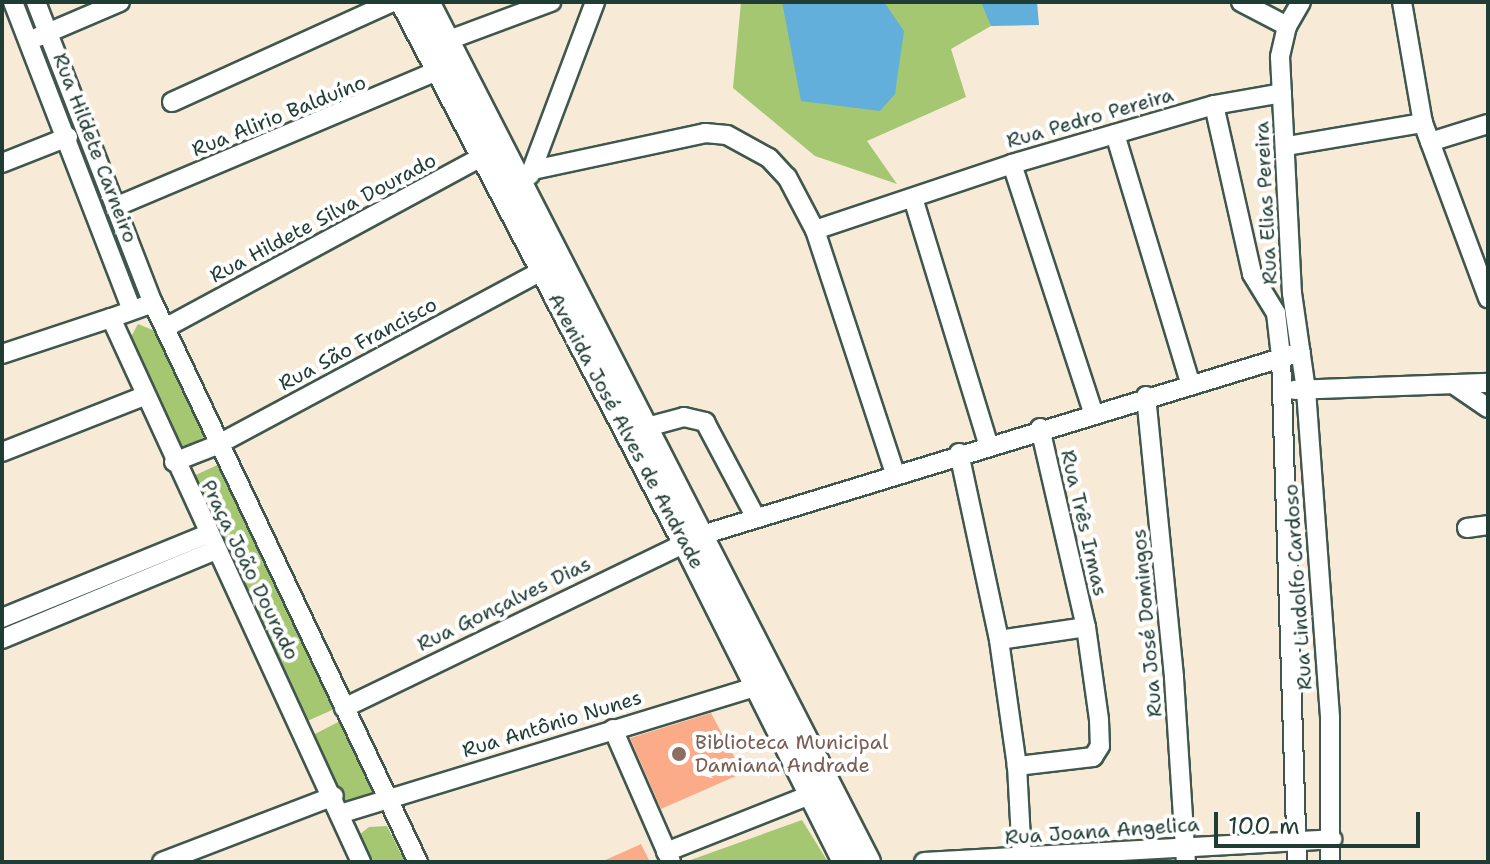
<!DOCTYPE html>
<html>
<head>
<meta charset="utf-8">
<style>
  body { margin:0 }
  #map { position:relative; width:1490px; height:864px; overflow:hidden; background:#f7ebd8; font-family:"Shantell Sans",sans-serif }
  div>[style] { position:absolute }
  .green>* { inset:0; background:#a5c771 }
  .water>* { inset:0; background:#62afdb }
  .building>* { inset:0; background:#fcab89 }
  .roads { filter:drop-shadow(2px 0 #3f574d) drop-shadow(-2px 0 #3f574d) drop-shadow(0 2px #3f574d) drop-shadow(0 -2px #3f574d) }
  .minor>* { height:18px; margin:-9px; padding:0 9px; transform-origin:9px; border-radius:9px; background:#fff }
  .major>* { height:24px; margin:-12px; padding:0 12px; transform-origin:12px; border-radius:12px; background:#fff }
  .dots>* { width:22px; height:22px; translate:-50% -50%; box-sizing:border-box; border:4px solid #fff; border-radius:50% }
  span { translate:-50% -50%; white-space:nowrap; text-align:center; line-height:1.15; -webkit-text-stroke:8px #fff; paint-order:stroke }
  .street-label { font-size:20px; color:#1f3d34 }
  .education-label { font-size:20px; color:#785e54 }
  .left { translate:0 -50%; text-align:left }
  .frame { position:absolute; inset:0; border:4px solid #1f3d34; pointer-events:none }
  .scale { position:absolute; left:1214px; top:812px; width:206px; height:36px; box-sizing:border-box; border:4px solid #1f3d34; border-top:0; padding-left:10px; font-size:24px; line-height:28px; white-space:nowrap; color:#1f3d34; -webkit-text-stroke:6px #fff; paint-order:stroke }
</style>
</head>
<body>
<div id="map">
  <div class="green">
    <i style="clip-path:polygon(741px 2px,985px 2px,991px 26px,951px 49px,966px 97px,867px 141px,897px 184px,815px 156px,733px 88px)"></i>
    <i style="clip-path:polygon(138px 324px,160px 333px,210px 433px,180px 452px,128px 342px)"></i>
    <i style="clip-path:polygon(224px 462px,341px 706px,303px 723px,189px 478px)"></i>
    <i style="clip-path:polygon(346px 718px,390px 805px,347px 820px,309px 737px)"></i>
    <i style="clip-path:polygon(802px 820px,828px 862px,685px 862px)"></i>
    <i style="clip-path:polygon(387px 826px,405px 862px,370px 862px,359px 835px,369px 827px)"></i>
  </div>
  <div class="water">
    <i style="clip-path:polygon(782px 2px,884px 2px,904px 31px,895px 94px,880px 111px,801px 101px)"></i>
    <i style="clip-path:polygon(981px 2px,1037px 2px,1039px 25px,991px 26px)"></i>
  </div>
  <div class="building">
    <i style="clip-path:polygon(711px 713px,743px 773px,661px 809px,630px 738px)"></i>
    <i style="clip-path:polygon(641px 844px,650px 862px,601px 862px)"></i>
  </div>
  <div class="roads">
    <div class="minor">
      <i style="left:13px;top:2px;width:330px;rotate:68.9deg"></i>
      <i style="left:36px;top:2px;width:323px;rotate:68.8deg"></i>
      <i style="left:153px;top:303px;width:619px;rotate:64.64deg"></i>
      <i style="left:1241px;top:2px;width:52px;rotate:27.6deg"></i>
      <i style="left:1301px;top:2px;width:28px;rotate:120deg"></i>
      <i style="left:1287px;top:26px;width:32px;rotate:103deg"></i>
      <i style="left:1280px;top:57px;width:236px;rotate:87.1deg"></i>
      <i style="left:1292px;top:293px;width:98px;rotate:81.8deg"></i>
      <i style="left:1306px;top:390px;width:329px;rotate:85.8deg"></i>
      <i style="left:1330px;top:718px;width:144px;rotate:90deg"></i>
      <i style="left:1402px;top:2px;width:123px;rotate:80.2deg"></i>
      <i style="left:1423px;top:123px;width:187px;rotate:69.6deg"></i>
      <i style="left:38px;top:37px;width:89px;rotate:-23.1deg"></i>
      <i style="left:438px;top:44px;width:121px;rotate:-20.4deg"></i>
      <i style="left:172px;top:102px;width:242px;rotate:-24.4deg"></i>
      <i style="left:1214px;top:105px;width:173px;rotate:77.3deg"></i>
      <i style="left:1252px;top:274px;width:46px;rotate:58.4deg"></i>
      <i style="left:1276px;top:313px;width:43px;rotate:83.4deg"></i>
      <i style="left:1281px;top:356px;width:506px;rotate:88.19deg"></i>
      <i style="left:1115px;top:134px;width:260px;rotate:73.2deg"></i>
      <i style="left:1430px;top:142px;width:61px;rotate:-17.2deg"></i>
      <i style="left:1287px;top:146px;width:138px;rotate:-9.6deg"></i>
      <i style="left:2px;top:163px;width:71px;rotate:-21.5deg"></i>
      <i style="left:1012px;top:164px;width:261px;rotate:71.9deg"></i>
      <i style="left:533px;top:170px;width:176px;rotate:-12.1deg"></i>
      <i style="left:705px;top:133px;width:22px;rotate:5deg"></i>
      <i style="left:727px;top:135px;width:48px;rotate:28.7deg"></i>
      <i style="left:769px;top:158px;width:26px;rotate:47deg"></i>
      <i style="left:787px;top:177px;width:60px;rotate:62.2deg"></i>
      <i style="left:815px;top:230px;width:257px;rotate:71.8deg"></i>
      <i style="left:530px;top:175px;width:185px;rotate:-69.4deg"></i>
      <i style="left:913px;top:198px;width:257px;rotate:73deg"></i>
      <i style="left:115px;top:207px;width:362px;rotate:-22.9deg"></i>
      <i style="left:815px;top:230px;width:208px;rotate:-18.5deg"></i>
      <i style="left:1012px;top:164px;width:210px;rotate:-16.3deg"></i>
      <i style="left:1214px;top:105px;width:69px;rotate:-10deg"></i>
      <i style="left:153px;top:303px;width:45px;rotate:160.3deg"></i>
      <i style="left:111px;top:318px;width:599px;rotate:65.32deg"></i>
      <i style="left:165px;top:328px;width:372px;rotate:-28.4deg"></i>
      <i style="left:2px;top:354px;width:115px;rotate:-18.3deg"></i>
      <i style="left:1453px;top:384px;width:42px;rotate:34.4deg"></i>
      <i style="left:1294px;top:390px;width:194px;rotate:-2.1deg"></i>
      <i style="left:1146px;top:396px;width:283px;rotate:84.3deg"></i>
      <i style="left:1174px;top:678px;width:184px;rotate:86.3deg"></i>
      <i style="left:647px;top:427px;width:38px;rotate:-15deg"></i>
      <i style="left:684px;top:417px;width:22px;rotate:13deg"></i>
      <i style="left:705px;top:422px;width:109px;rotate:62deg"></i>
      <i style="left:1040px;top:428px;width:204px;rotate:77deg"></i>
      <i style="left:2px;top:452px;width:153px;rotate:-21.5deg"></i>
      <i style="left:959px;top:453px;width:191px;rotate:77.9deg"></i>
      <i style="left:999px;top:640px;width:127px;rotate:81.9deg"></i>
      <i style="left:1017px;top:766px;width:93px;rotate:86.9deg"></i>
      <i style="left:174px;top:462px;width:46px;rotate:-21.6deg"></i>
      <i style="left:217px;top:445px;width:383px;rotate:-28.2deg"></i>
      <i style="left:1467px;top:528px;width:21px;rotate:-8deg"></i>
      <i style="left:2px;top:618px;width:222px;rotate:-22.2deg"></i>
      <i style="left:2px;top:639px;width:232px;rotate:-22.6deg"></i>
      <i style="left:999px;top:640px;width:88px;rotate:-8.5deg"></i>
      <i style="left:1086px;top:627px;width:94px;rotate:82deg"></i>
      <i style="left:1099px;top:720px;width:26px;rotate:88deg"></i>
      <i style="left:1100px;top:746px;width:13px;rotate:122deg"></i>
      <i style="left:1093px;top:757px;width:77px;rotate:173.2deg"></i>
      <i style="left:344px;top:708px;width:398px;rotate:-25.8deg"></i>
      <i style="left:702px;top:535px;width:626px;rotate:-16.99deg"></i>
      <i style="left:613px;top:729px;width:145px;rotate:66.4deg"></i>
      <i style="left:343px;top:813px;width:444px;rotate:-17deg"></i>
      <i style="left:666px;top:852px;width:166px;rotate:-21.6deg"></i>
      <i style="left:162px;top:862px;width:184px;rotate:-21deg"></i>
      <i style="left:924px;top:862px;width:409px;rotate:-3.2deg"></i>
    </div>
    <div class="major">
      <i style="left:403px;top:2px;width:609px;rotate:62.43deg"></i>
      <i style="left:685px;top:542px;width:358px;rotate:63.4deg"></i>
      <i style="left:427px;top:2px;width:966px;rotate:62.85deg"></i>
    </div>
  </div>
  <div class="dots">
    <i style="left:679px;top:754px;background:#8d6e63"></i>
  </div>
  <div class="street-label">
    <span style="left:279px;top:116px;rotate:-22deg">Rua Alirio Balduíno</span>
    <span style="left:1090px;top:118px;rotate:-16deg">Rua Pedro Pereira</span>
    <span style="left:95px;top:148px;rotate:69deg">Rua Hildete Carneiro</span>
    <span style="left:1266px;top:203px;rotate:-93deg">Rua Elias Pereira</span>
    <span style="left:323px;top:218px;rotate:-28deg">Rua Hildete Silva Dourado</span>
    <span style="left:358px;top:344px;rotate:-28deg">Rua São Francisco</span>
    <span style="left:626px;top:431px;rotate:62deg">Avenida José Alves de Andrade</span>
    <span style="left:1084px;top:523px;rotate:77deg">Rua Três Irmas</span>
    <span style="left:250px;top:570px;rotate:64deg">Praça João Dourado</span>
    <span style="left:1298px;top:587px;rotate:-94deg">Rua Lindolfo Cardoso</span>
    <span style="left:504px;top:604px;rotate:-26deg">Rua Gonçalves Dias</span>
    <span style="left:1147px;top:623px;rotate:-95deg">Rua José Domingos</span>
    <span style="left:552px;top:724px;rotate:-17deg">Rua Antônio Nunes</span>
    <span style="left:1102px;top:831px;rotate:-4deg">Rua Joana Angelica</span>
  </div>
  <div class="education-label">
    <span class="left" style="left:695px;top:754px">Biblioteca Municipal<br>Damiana Andrade</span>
  </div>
  <div class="frame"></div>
  <div class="scale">100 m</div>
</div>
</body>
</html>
